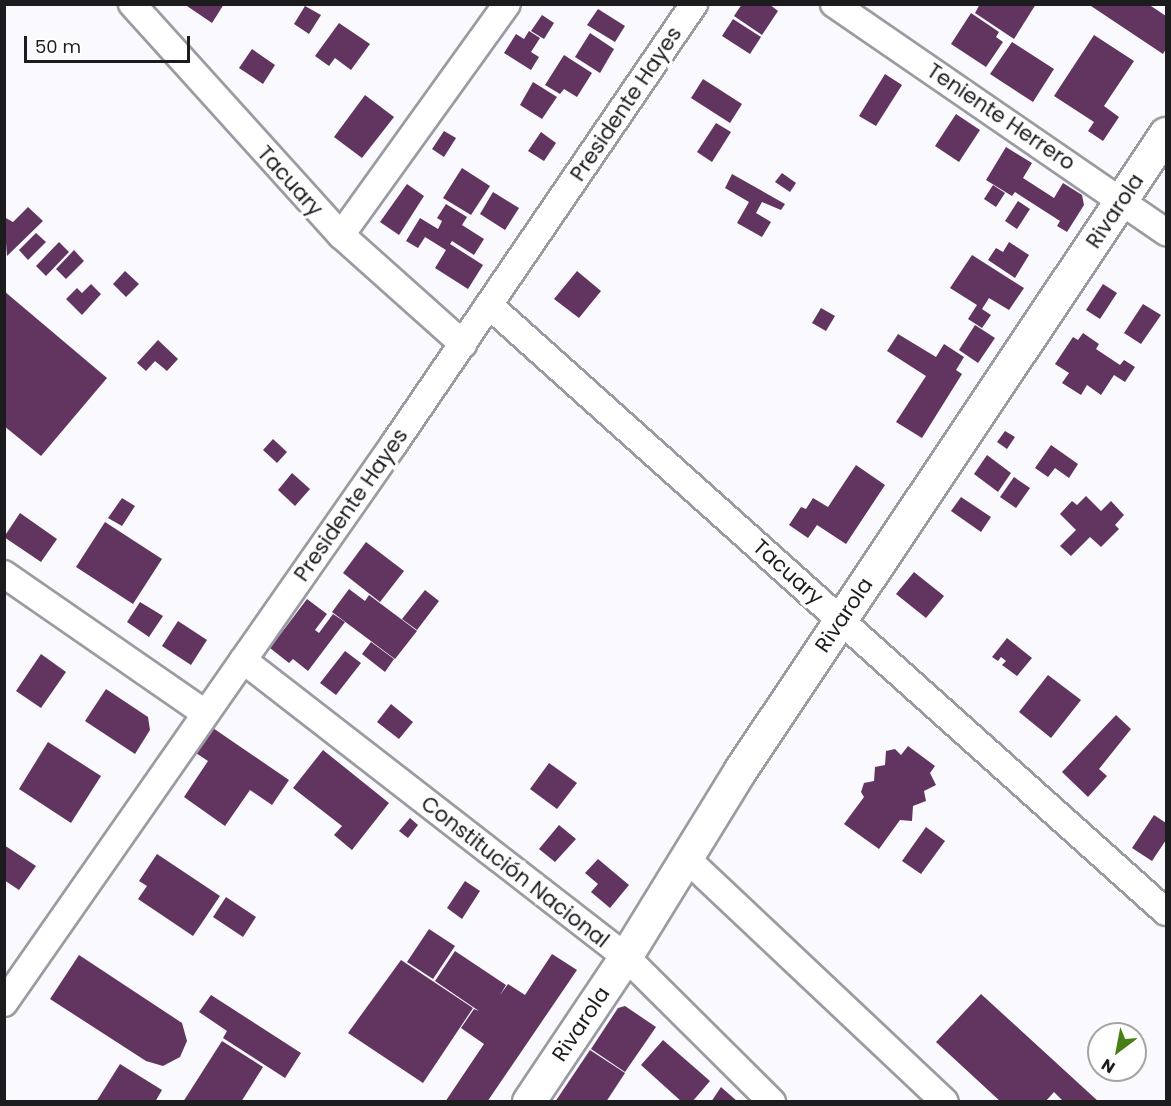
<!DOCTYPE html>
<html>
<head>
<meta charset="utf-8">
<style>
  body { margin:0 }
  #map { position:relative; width:1171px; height:1106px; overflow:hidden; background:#f9f9fe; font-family:Poppins,sans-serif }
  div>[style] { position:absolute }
  .building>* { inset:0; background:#613560 }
  .roads { filter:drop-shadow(2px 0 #9b9ca3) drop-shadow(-2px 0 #9b9ca3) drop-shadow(0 2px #9b9ca3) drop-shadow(0 -2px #9b9ca3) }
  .minor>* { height:26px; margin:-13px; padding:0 13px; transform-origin:13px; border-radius:13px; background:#fff }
  .tertiary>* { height:32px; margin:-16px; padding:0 16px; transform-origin:16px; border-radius:16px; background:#fff }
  span { translate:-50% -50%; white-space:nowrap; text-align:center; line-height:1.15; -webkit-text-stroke:6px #fff; paint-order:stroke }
  .street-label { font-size:21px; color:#1c1c1f }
  .frame { position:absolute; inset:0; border:6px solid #1c1c1f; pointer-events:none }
  .north { position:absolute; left:1087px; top:1022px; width:60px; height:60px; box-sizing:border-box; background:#fff; border:2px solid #a4a4a5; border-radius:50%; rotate:212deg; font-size:16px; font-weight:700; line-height:24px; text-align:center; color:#1c1c1f }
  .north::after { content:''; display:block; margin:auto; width:21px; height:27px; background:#497f16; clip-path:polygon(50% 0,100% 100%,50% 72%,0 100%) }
  .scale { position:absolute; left:24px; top:36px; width:166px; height:27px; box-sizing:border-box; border:3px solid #1c1c1f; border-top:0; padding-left:8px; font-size:18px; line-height:21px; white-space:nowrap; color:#1c1c1f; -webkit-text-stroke:4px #fff; paint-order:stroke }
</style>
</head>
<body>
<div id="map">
  <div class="building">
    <i style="clip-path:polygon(184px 4px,224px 4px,212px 23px)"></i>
    <i style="clip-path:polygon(742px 4px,769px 4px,778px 11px,762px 35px,734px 16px)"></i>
    <i style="clip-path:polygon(980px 4px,1036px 4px,1014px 39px,975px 13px)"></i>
    <i style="clip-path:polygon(1088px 4px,1148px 4px,1166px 16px,1166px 49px,1163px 54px)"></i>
    <i style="clip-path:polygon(305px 6px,321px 15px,309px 34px,294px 24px)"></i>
    <i style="clip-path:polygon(598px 9px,625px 26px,615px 42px,587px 25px)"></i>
    <i style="clip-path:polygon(971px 13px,999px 32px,996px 37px,1003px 42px,986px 67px,951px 44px)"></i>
    <i style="clip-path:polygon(542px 15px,554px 23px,544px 39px,531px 31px)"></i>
    <i style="clip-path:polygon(733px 19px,761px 37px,750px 54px,722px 36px)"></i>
    <i style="clip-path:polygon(339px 23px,370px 44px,351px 70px,335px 58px,329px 66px,315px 56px)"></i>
    <i style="clip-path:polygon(529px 31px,540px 38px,531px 52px,539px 57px,531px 70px,504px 53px,516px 34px,524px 39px)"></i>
    <i style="clip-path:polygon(590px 33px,614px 49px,600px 73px,575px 57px)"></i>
    <i style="clip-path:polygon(1094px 35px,1134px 61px,1104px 106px,1119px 117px,1103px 141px,1088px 131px,1094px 122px,1054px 96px)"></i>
    <i style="clip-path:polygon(1012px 42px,1054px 69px,1033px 102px,990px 74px)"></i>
    <i style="clip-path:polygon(252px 49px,275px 65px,263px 84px,239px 68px)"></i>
    <i style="clip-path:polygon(564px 55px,592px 73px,577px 97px,564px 89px,560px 94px,545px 85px)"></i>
    <i style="clip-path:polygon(885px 74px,902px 85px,876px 126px,859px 116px)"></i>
    <i style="clip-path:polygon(703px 79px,742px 104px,730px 123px,691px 98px)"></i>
    <i style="clip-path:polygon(533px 82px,557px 97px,542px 119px,520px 105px)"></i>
    <i style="clip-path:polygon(365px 95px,394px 117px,362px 158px,334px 137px)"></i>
    <i style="clip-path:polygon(956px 114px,980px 130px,959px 162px,935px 146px)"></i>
    <i style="clip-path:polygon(716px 123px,731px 132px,712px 162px,697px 152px)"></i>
    <i style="clip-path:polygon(444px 131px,456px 138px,444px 157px,432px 149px)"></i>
    <i style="clip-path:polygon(541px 132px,556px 143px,544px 161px,528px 151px)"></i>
    <i style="clip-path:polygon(1006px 147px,1032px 163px,1023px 178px,1054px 198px,1063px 183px,1082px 195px,1084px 205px,1067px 232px,1057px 226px,1060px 221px,1015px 192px,1012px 196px,986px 180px)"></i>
    <i style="clip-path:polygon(462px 168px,490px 186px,471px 215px,443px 198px)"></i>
    <i style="clip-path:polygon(782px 173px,796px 183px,790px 192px,775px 182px)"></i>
    <i style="clip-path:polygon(732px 174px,785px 204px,781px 210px,762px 202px,756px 213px,771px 222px,762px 237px,737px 223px,749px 202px,725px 188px)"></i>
    <i style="clip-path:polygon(407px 184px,424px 196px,399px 235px,380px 222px)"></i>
    <i style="clip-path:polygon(993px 185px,1005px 193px,996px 207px,984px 199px)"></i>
    <i style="clip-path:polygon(493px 192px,519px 208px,505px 230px,480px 214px)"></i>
    <i style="clip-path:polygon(1018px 201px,1030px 209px,1017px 229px,1005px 221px)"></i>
    <i style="clip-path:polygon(446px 204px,467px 217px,462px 225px,484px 239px,474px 255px,452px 241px,450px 244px,483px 265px,468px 289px,435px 268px,446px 250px,425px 237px,418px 248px,406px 241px,420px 218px,438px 229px,442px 221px,437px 218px)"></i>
    <i style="clip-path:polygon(28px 207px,43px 221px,7px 256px,4px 217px,13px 222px)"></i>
    <i style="clip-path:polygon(36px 233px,46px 242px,28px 260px,19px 250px)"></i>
    <i style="clip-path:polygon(59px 242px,69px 252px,46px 276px,36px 266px)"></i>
    <i style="clip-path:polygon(1009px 242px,1029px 255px,1015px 278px,988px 260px,996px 248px,1003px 252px)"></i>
    <i style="clip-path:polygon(74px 250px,84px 261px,66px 279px,56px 269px)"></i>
    <i style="clip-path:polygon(972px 255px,1024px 288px,1009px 310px,989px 298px,982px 309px,991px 315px,982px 328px,968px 319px,977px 305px,950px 288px)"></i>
    <i style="clip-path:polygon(125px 271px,139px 284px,126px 297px,113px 284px)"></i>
    <i style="clip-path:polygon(577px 271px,601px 291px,579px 318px,554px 299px)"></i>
    <i style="clip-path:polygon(91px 284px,101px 294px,82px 315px,66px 299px,77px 288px,82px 293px)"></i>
    <i style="clip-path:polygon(1103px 284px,1117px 293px,1100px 319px,1086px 310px)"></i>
    <i style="clip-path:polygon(4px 291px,107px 378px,41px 456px,4px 426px)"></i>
    <i style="clip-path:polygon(1143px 304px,1161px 315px,1141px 344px,1124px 333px)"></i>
    <i style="clip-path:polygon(821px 308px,835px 316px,826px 331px,812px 323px)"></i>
    <i style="clip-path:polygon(975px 325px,995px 338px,978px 363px,959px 350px)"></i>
    <i style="clip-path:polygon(1083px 333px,1099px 344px,1096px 349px,1120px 365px,1124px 360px,1135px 367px,1125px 382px,1114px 375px,1101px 395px,1087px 385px,1081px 395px,1062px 383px,1069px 373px,1055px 364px,1073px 337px,1078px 340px)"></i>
    <i style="clip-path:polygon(898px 334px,936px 357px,944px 344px,964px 357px,956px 370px,962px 374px,922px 438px,896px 422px,926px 376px,887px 351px)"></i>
    <i style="clip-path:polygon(158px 340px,178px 359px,167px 371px,155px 361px,146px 371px,137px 363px)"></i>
    <i style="clip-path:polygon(1005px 431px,1015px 437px,1007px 449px,997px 442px)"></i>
    <i style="clip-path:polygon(273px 439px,287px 452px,277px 463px,263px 450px)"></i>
    <i style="clip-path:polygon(1051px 445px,1078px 464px,1069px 478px,1055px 468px,1048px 477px,1035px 468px)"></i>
    <i style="clip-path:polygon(987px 455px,1011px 473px,998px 492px,974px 474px)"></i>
    <i style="clip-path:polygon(856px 465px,885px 485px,846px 544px,817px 525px,808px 538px,789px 525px,801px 507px,806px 509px,813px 498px,828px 507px)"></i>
    <i style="clip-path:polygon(292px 473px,310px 489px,295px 506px,278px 490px)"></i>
    <i style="clip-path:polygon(1014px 477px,1030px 488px,1016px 508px,1000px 497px)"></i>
    <i style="clip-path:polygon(1086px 496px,1101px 511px,1111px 501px,1124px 515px,1115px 525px,1119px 529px,1101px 547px,1090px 537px,1071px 556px,1060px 546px,1076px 530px,1060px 514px,1072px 501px,1077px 505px)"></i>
    <i style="clip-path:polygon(961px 497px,991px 517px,981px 532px,951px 511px)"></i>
    <i style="clip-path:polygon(122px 498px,135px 506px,122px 526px,108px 518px)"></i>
    <i style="clip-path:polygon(20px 513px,57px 539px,41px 562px,4px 537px)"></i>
    <i style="clip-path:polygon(105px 522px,162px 559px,133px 604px,76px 567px)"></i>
    <i style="clip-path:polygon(366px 542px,404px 571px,380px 602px,343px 573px)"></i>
    <i style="clip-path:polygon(914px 572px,944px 596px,926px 618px,896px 594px)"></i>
    <i style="clip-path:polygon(349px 589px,365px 601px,369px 595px,417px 631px,395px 659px,332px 612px)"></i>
    <i style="clip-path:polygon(425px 590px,439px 601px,417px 630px,402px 619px)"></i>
    <i style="clip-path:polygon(307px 599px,327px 614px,315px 630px,319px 633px,333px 614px,345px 622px,308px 671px,293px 659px,289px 663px,270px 648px)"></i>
    <i style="clip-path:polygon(140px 602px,163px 616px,149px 637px,127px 622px)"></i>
    <i style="clip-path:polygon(178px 621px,207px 640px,191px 665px,162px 646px)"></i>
    <i style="clip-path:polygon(1007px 638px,1032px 658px,1017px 676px,1002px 665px,1006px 661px,1001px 657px,998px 661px,992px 657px)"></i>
    <i style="clip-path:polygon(371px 642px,394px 659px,385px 672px,362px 654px)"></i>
    <i style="clip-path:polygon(345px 651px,361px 663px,336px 695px,320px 683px)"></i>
    <i style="clip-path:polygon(41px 654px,66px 672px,41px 708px,16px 691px)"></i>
    <i style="clip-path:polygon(1048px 675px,1081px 700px,1051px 738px,1019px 712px)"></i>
    <i style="clip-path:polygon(106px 689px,148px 717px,150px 730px,135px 754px,85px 721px)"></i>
    <i style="clip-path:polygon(391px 704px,413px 722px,399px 739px,377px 722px)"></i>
    <i style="clip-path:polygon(1116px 715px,1131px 729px,1099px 769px,1107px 776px,1088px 797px,1062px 772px)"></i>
    <i style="clip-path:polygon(210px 726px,289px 780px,272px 805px,250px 790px,225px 826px,184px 797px,208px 761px,193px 751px)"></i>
    <i style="clip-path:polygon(48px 742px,101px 776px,71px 823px,19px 789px)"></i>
    <i style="clip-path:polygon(908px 746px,935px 766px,930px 773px,936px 785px,924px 791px,926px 801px,913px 806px,912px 821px,900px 820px,879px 849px,844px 824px,864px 797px,861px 792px,864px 783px,874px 781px,875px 767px,885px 765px,886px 751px,895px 749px,901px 755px)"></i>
    <i style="clip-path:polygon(323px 750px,389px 803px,352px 850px,334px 835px,342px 826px,293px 788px)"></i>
    <i style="clip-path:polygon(549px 763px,577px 783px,557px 809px,530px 789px)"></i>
    <i style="clip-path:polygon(1154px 815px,1166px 823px,1166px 840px,1152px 861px,1132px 848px)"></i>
    <i style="clip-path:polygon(410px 818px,418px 825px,408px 838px,399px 831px)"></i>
    <i style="clip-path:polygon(559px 825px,576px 839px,555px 862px,539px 849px)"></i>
    <i style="clip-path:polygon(926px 827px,945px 841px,921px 874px,902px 861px)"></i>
    <i style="clip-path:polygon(4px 845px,36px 866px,19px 890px,4px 880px)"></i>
    <i style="clip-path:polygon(157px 854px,220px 896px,193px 936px,138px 899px,147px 886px,139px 881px)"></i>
    <i style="clip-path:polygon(598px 859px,629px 885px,610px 908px,591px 892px,598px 884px,585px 873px)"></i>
    <i style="clip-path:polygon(465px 881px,480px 891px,462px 919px,447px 908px)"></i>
    <i style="clip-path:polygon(226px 897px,256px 917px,243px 937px,213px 917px)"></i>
    <i style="clip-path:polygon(429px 929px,455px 946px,433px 979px,407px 962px)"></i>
    <i style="clip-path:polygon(455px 951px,506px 985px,500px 995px,508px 984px,525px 995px,552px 954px,577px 970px,487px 1102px,445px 1102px,484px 1044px,461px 1028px,474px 1009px,479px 1011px,435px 981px)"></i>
    <i style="clip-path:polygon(79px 955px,182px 1023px,187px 1041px,180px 1057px,163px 1066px,146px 1061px,50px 999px)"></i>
    <i style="clip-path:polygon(401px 960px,473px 1008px,423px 1083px,348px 1033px)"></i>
    <i style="clip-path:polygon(981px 994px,1099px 1102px,1064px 1102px,1054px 1092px,1045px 1102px,1001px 1102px,936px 1042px)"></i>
    <i style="clip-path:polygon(211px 995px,301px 1053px,285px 1078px,223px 1038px,227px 1031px,199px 1012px)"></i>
    <i style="clip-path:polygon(625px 1006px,656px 1027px,625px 1072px,591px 1049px,618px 1008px)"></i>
    <i style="clip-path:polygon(663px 1040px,710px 1081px,692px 1102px,682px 1102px,641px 1065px)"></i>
    <i style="clip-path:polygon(222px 1041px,263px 1067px,241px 1102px,183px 1102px)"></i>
    <i style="clip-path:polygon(590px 1050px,625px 1073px,606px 1102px,555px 1102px)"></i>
    <i style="clip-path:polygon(120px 1064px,162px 1090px,155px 1102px,96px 1102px)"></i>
    <i style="clip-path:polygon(721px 1087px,738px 1102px,711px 1102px)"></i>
  </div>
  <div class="roads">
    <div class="minor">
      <i style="left:132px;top:4px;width:312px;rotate:47.9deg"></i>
      <i style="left:341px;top:235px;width:164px;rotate:41.8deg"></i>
      <i style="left:834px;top:4px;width:403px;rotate:34.5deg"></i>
      <i style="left:341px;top:235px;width:284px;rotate:-54.3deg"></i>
      <i style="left:489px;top:305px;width:909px;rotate:41.88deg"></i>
      <i style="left:4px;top:574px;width:244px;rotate:34.7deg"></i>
      <i style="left:243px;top:660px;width:485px;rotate:37.8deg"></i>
      <i style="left:626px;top:957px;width:206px;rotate:44.8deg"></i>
      <i style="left:687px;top:859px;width:354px;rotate:43.3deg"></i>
      <i style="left:4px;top:1003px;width:682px;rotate:-55.1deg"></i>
      <i style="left:394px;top:444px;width:533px;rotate:-55.71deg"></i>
    </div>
    <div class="tertiary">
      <i style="left:529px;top:1102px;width:174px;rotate:-56.2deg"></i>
      <i style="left:626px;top:957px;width:220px;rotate:-58.4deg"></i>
      <i style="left:741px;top:770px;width:765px;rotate:-56.25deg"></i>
    </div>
  </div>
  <div class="street-label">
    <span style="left:626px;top:104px;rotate:-56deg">Presidente Hayes</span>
    <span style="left:1001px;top:117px;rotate:34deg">Teniente Herrero</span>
    <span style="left:290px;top:181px;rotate:48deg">Tacuary</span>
    <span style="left:1115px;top:211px;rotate:-56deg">Rivarola</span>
    <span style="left:351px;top:505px;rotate:-55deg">Presidente Hayes</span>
    <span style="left:788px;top:572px;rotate:42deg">Tacuary</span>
    <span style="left:844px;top:615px;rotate:-56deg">Rivarola</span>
    <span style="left:515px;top:872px;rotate:38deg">Constitución Nacional</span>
    <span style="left:581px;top:1024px;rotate:-56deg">Rivarola</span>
  </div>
  <div class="frame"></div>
  <div class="north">N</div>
  <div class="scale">50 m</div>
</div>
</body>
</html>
